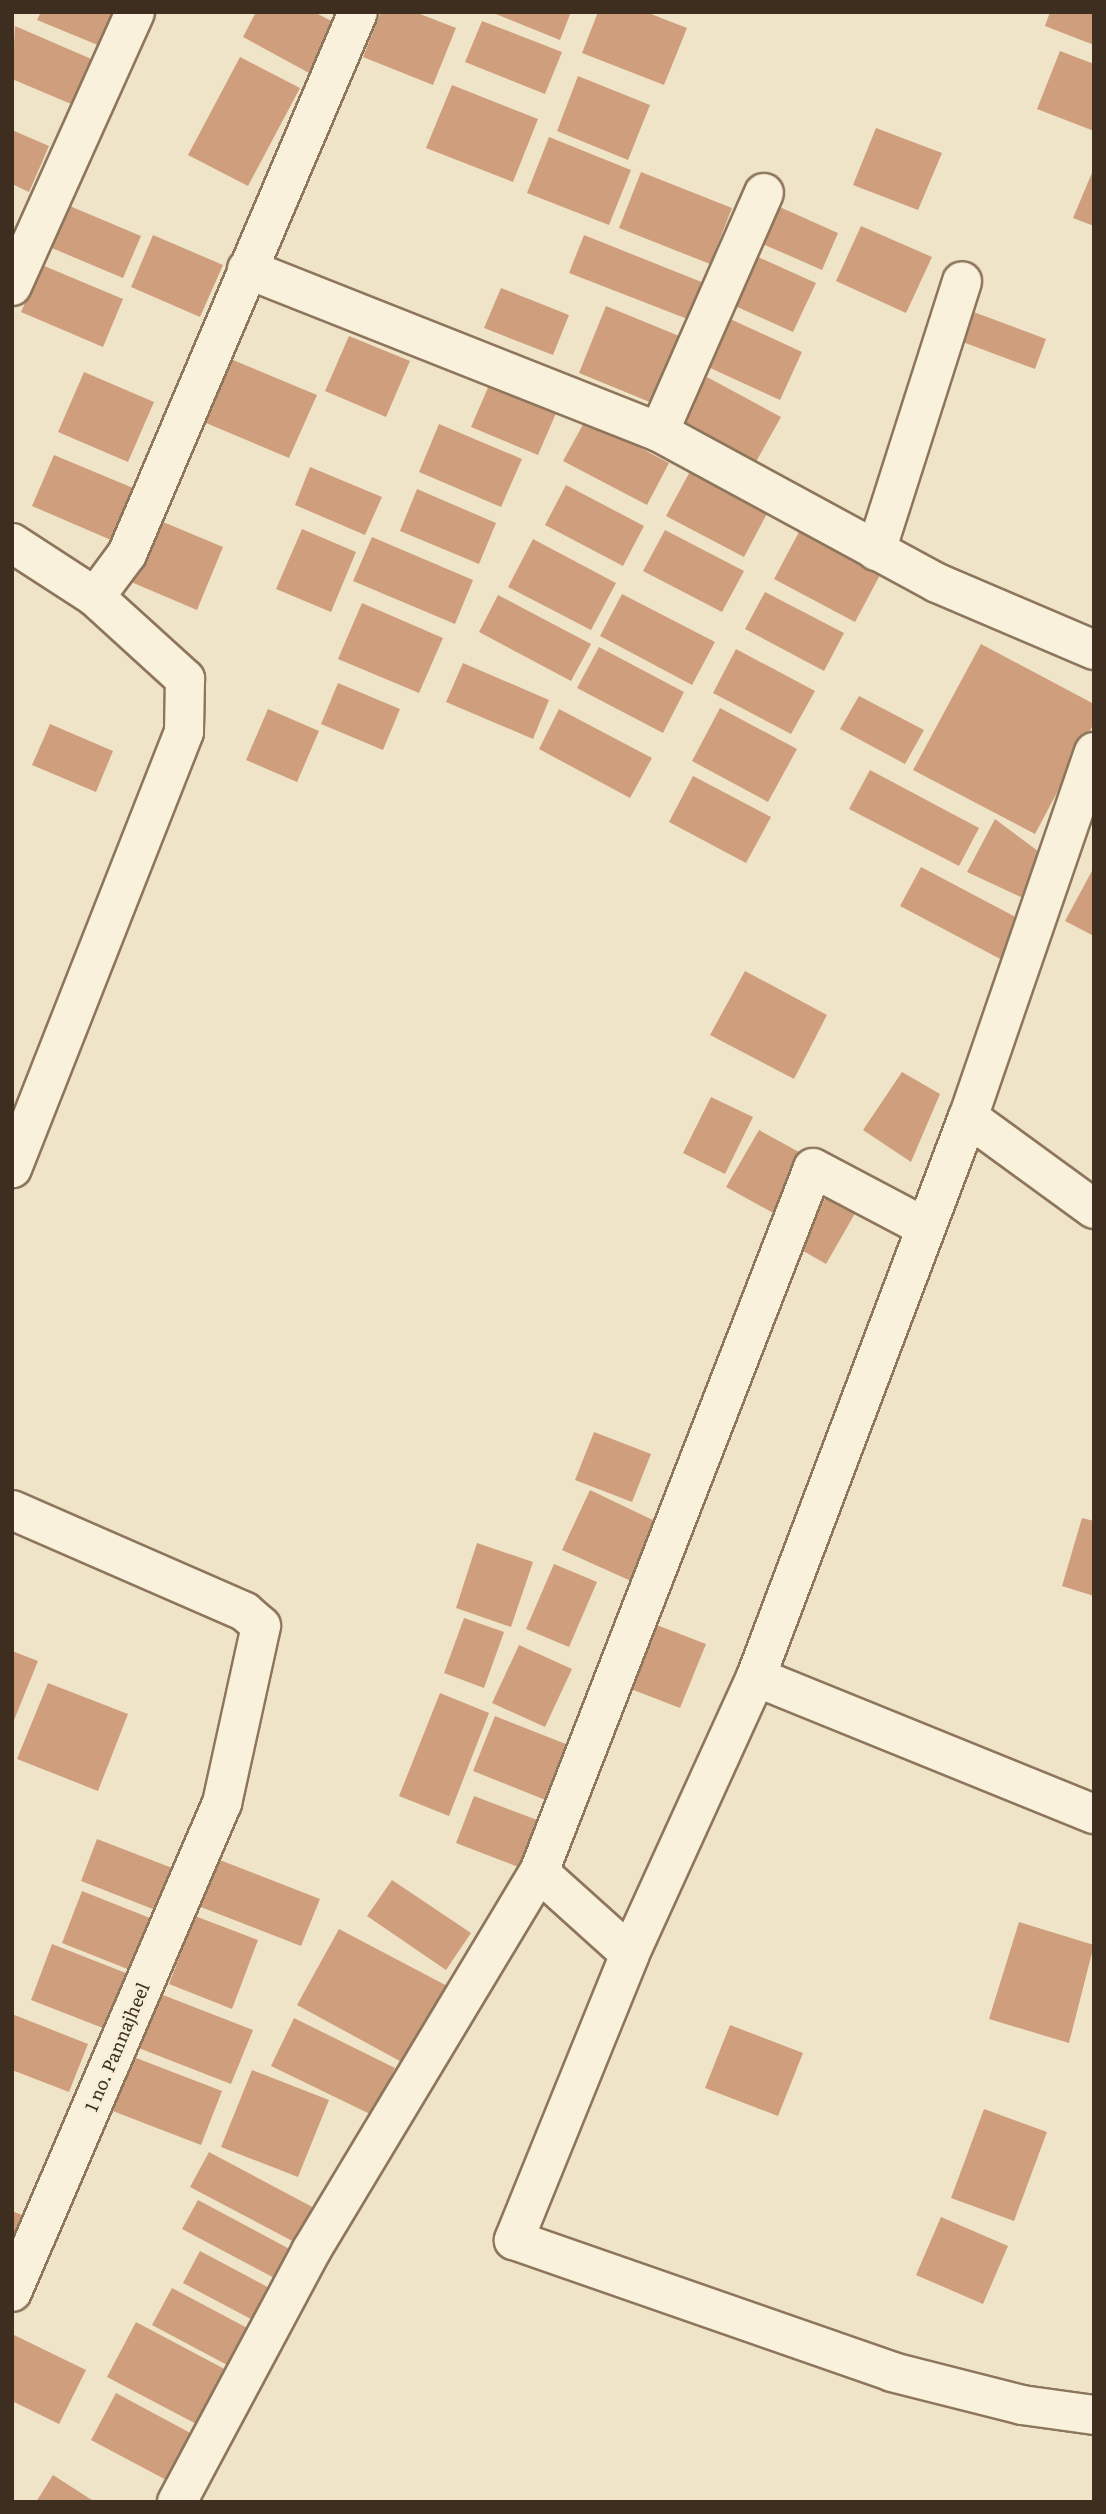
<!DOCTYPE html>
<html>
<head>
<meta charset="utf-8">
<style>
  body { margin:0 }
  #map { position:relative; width:1106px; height:2514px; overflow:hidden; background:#f0e4c8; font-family:Literata,serif }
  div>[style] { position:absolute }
  .building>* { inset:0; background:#cf9f7d }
  .roads { filter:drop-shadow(2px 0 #8d765c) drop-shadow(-2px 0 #8d765c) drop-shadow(0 2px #8d765c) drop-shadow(0 -2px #8d765c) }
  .street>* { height:38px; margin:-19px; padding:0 19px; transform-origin:19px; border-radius:19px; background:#faf1dc }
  span { translate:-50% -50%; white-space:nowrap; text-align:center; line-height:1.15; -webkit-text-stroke:5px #f7eed8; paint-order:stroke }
  .street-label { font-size:18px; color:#3d2e20 }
  .frame { position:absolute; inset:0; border:14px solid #3d2e20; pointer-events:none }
</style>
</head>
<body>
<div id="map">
  <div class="building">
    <i style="clip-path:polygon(41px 12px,121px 12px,105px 48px,37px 20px)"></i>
    <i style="clip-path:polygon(256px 12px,314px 12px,347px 29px,320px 79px,243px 37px)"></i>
    <i style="clip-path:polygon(381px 12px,415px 12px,456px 28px,433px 85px,363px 57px)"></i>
    <i style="clip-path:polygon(491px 12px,571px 12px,560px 40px)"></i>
    <i style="clip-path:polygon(598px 12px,646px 12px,687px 28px,664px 85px,582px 53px)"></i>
    <i style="clip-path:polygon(1050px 12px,1094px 12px,1094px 45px,1045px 26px)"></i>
    <i style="clip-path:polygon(482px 21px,562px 52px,545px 94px,465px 62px)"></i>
    <i style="clip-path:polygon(15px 26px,103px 64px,83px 109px,12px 79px)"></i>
    <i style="clip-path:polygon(1060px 51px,1094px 64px,1094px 131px,1037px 109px)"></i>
    <i style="clip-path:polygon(240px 57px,300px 88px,248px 186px,188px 155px)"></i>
    <i style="clip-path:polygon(578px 76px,650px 105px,628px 160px,557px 131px)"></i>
    <i style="clip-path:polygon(452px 85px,538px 119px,513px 182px,426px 148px)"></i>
    <i style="clip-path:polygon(876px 128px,942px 153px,918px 210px,853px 185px)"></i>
    <i style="clip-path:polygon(12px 130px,49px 146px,29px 192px,12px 184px)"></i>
    <i style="clip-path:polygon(549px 137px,631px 170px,609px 225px,527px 193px)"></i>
    <i style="clip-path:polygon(1094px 168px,1094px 226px,1073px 218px)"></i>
    <i style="clip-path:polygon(641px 172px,732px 208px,710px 264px,619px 228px)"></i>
    <i style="clip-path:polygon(65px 204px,141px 236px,123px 278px,47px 246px)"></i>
    <i style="clip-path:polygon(773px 204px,838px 233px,822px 270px,756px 241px)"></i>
    <i style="clip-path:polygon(861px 226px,932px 257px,906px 313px,836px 281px)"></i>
    <i style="clip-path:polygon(153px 235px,223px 265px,200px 317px,131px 287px)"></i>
    <i style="clip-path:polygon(584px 235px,704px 283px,690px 320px,569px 273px)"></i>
    <i style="clip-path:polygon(749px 253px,816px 283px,793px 332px,726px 302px)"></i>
    <i style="clip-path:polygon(42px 265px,123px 299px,103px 347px,21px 312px)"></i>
    <i style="clip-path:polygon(501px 288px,569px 315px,553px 355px,484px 328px)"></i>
    <i style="clip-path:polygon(606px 306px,684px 338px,657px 405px,579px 373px)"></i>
    <i style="clip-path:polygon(971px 311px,1046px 339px,1035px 369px,960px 341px)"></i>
    <i style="clip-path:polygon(728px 318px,802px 352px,780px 400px,706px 366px)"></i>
    <i style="clip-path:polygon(349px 336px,410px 361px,386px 417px,325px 391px)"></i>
    <i style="clip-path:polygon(221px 355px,317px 395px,289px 458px,194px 418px)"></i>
    <i style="clip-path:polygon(496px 369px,563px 397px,538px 455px,471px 427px)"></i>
    <i style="clip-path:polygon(84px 372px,154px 402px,128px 462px,58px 432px)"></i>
    <i style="clip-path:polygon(707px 377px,781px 417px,752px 469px,678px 429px)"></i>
    <i style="clip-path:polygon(586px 419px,669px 463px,647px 505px,563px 461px)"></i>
    <i style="clip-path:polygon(439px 424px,522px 459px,501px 507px,419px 472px)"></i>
    <i style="clip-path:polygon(54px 455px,133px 488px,111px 540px,32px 506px)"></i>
    <i style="clip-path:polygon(694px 464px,771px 506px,744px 557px,666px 516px)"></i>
    <i style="clip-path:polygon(310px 467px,382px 497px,365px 535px,295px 505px)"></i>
    <i style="clip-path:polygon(566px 485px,644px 526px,623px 566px,545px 525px)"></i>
    <i style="clip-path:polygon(417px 489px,496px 523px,479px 564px,400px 531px)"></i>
    <i style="clip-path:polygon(144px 514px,223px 547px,197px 610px,117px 576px)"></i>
    <i style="clip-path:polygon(302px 529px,356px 552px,331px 612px,276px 589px)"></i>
    <i style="clip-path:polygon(665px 530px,744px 571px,722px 612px,643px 571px)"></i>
    <i style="clip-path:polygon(799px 532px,880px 575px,855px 622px,774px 579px)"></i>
    <i style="clip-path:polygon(372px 537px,473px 580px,455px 624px,353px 581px)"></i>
    <i style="clip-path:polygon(533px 539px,616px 583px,591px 630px,508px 587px)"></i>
    <i style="clip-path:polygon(765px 592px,844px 633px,824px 671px,745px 629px)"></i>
    <i style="clip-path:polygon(622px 594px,715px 642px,692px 685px,600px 636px)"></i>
    <i style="clip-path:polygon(498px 595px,591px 644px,571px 681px,479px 632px)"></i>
    <i style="clip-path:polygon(362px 603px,443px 638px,419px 693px,338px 659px)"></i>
    <i style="clip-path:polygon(981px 644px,1094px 704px,1094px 723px,1035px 834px,913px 770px)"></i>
    <i style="clip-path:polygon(599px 647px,684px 692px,663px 733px,577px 688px)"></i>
    <i style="clip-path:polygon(736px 649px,815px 691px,791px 734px,713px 693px)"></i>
    <i style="clip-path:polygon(463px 663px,549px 700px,533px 739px,446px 702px)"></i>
    <i style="clip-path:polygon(338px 683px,400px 709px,383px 750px,321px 724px)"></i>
    <i style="clip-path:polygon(859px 696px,924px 730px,905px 764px,840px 729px)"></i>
    <i style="clip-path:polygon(720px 708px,797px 749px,768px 802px,692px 761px)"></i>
    <i style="clip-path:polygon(268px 709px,319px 731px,297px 782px,246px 760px)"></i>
    <i style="clip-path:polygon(559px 709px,652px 758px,630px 798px,539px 749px)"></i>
    <i style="clip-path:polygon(50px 724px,113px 751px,96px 792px,32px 765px)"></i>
    <i style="clip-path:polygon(870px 770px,979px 828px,959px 866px,849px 809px)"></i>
    <i style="clip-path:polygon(693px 776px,771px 817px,746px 863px,669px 822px)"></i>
    <i style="clip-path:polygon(995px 819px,1042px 854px,1025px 899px,967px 872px)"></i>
    <i style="clip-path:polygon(921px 867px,1027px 923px,1006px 962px,900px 906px)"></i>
    <i style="clip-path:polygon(1094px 867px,1094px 936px,1065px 921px)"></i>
    <i style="clip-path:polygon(745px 971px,827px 1015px,794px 1079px,710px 1035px)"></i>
    <i style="clip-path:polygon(902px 1072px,940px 1094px,911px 1162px,863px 1130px)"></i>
    <i style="clip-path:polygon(711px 1097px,753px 1117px,725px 1174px,683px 1153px)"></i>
    <i style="clip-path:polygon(759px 1130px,808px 1157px,775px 1214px,726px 1187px)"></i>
    <i style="clip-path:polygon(828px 1193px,857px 1210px,826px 1264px,798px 1248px)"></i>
    <i style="clip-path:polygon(594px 1432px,651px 1454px,632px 1502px,575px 1480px)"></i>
    <i style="clip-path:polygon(590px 1490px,659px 1523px,631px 1581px,562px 1550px)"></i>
    <i style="clip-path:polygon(1082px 1518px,1094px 1521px,1094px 1596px,1062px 1586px)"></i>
    <i style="clip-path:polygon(477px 1543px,533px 1562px,511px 1627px,456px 1608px)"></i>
    <i style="clip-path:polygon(554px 1564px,597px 1582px,569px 1647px,526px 1629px)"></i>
    <i style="clip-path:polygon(464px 1618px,504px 1632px,484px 1688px,444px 1673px)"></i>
    <i style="clip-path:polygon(649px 1622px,706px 1644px,680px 1708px,623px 1686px)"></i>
    <i style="clip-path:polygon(519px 1645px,572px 1669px,545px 1727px,492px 1703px)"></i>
    <i style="clip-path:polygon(12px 1651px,38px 1661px,12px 1725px)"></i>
    <i style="clip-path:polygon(48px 1683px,128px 1714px,98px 1791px,17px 1759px)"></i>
    <i style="clip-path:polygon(440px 1693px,489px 1713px,449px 1816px,399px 1796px)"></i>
    <i style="clip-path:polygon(495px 1716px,576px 1748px,553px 1803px,473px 1771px)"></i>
    <i style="clip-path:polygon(474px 1796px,540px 1821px,521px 1868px,456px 1843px)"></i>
    <i style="clip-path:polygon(97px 1839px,180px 1871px,163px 1913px,81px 1881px)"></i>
    <i style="clip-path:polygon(212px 1857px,320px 1899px,301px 1946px,193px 1904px)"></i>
    <i style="clip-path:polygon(392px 1880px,471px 1933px,446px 1970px,367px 1916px)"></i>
    <i style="clip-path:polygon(82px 1891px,155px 1920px,135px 1972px,62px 1943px)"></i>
    <i style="clip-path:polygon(195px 1916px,258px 1940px,232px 2009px,169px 1984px)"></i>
    <i style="clip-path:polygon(1019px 1922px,1094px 1945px,1069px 2043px,989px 2019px)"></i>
    <i style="clip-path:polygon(339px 1929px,451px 1988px,409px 2066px,297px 2005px)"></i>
    <i style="clip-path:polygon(52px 1944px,131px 1975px,108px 2030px,31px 2000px)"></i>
    <i style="clip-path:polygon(158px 1993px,253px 2030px,231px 2084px,136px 2047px)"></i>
    <i style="clip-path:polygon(12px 2014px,88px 2044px,69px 2092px,12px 2070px)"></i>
    <i style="clip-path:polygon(294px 2018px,395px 2068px,372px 2115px,271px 2066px)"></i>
    <i style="clip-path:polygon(730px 2025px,803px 2053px,778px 2116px,705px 2088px)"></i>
    <i style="clip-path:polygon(131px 2056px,222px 2091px,201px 2145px,110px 2110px)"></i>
    <i style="clip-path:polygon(252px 2070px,329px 2100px,298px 2177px,221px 2147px)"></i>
    <i style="clip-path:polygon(984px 2109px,1047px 2132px,1014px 2221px,951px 2198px)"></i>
    <i style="clip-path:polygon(209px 2152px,318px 2210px,300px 2245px,190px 2187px)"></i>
    <i style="clip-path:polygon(198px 2200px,297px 2253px,282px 2282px,182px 2229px)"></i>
    <i style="clip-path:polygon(12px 2211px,22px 2215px,12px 2239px)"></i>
    <i style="clip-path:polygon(941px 2217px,1008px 2246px,983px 2304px,916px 2275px)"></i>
    <i style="clip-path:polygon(200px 2251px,277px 2292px,260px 2324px,183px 2283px)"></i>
    <i style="clip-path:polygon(172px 2288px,251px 2330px,231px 2367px,152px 2325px)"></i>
    <i style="clip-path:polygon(136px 2322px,232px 2373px,202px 2427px,107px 2377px)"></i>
    <i style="clip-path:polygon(12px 2334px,86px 2370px,59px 2424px,12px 2401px)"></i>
    <i style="clip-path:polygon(116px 2393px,196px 2436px,170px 2482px,91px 2440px)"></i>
    <i style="clip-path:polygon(53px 2475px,95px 2502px,36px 2502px)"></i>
  </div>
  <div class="roads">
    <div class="street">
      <i style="left:247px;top:269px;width:443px;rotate:21.6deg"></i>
      <i style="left:659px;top:432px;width:316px;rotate:28.5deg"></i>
      <i style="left:937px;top:583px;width:171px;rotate:23.1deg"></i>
      <i style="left:12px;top:286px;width:300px;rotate:-65.8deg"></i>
      <i style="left:659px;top:432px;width:261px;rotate:-66.3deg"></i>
      <i style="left:12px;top:543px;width:99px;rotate:33deg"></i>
      <i style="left:95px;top:597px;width:122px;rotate:42.3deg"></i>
      <i style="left:185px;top:679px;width:53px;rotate:91.1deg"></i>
      <i style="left:184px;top:732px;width:469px;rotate:111.5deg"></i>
      <i style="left:876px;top:551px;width:283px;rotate:-72.3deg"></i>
      <i style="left:95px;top:597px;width:54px;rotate:-53.3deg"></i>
      <i style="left:127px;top:554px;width:589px;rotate:-66.92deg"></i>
      <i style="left:1094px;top:752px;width:386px;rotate:109deg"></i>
      <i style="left:968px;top:1117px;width:599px;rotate:110.74deg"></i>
      <i style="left:756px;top:1677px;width:304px;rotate:114.5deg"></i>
      <i style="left:630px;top:1954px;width:309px;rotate:112.1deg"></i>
      <i style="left:514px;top:2240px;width:400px;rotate:19.2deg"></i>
      <i style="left:892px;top:2372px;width:134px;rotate:14.2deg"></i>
      <i style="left:1022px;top:2405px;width:73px;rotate:7.9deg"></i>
      <i style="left:968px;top:1117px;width:156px;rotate:36.1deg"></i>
      <i style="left:12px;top:1510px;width:254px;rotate:23.6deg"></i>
      <i style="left:245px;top:1612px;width:21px;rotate:41deg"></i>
      <i style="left:261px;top:1626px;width:181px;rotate:102.4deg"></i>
      <i style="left:222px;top:1803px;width:532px;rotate:113.24deg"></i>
      <i style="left:756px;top:1677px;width:365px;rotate:22.1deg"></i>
      <i style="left:539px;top:1872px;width:122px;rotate:42deg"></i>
      <i style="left:177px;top:2502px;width:285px;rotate:-61.9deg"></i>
      <i style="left:311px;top:2251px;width:442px;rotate:-59deg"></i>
      <i style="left:539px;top:1872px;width:755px;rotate:-68.73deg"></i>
      <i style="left:813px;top:1168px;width:124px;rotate:27.8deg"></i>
    </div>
  </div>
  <div class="street-label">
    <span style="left:117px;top:2047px;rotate:-67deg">1 no. Pannajheel</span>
  </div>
  <div class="frame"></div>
</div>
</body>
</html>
